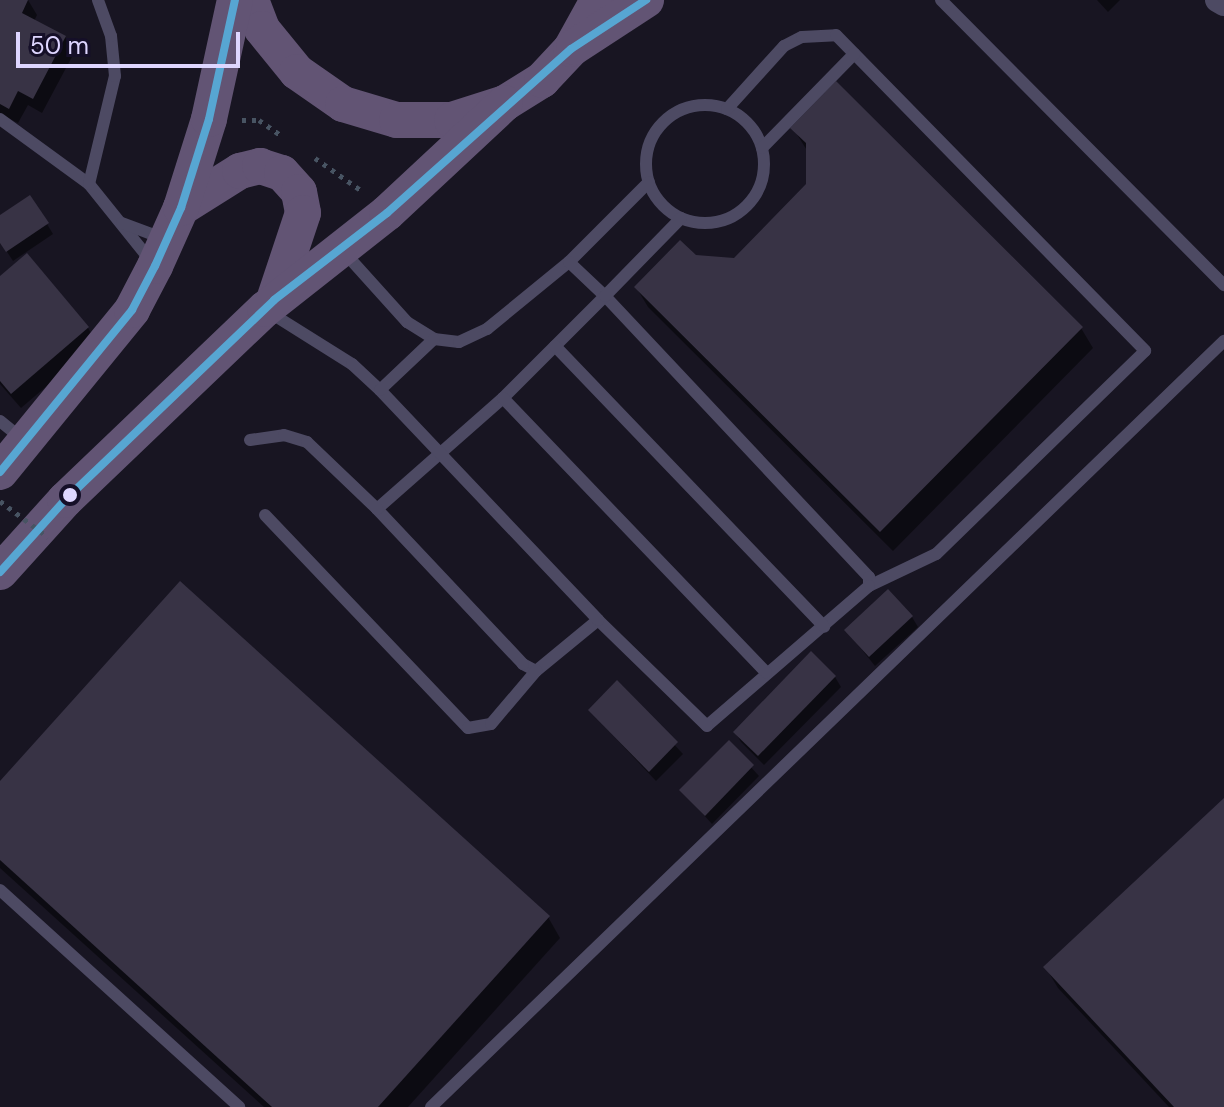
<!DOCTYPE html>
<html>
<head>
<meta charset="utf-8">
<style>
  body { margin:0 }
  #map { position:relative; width:1224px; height:1107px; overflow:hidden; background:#181522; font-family:"DM Sans",sans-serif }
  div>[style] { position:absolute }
  .shadow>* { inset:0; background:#0007 }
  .building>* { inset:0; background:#383345 }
  .path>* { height:5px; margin-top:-2.5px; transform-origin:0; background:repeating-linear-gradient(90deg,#485463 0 4px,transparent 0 10px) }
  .service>* { height:12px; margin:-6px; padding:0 6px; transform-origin:6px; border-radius:6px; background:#4d4a63 }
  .service>.ring { margin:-6px; padding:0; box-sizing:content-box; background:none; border:12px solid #4d4a63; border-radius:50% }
  .minor>* { height:24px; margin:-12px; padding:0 12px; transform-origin:12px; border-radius:12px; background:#4d4a63 }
  .primary>* { height:36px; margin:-18px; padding:0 18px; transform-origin:18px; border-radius:18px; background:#625474 }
  .path-bridge>* { height:5px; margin-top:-2.5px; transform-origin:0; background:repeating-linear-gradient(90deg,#485463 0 4px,transparent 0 10px) }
  .bus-1>* { height:8px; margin:-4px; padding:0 4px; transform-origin:4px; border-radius:4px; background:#57a6d2 }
  .dots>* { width:22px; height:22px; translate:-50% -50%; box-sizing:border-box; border:4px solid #150f28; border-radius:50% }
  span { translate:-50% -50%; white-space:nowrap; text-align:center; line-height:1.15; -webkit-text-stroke:7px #150f28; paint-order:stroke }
  .scale { position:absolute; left:16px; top:32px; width:224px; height:36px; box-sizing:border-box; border:4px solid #ded6ff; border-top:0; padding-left:10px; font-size:24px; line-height:28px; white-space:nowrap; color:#ded6ff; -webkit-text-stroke:6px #150f28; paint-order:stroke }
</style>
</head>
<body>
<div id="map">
  <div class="shadow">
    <i style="clip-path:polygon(0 0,28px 0,37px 15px,34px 21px,65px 37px,74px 53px,42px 113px,28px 105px,18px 123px,0 114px)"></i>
    <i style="clip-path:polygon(1097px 0,1120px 0,1108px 12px)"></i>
    <i style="clip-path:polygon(793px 128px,1081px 328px,1093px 348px,893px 551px,648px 307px,636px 287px,695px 257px,734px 260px,808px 185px,808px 152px)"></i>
    <i style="clip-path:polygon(0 217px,47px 224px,53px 234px,13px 261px,0 241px)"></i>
    <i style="clip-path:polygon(0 279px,88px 328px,97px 343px,21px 408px,0 384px)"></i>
    <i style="clip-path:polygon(912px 617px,918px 627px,875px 666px,846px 630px)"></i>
    <i style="clip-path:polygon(835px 677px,841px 687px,764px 765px,741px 742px,735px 732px)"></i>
    <i style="clip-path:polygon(617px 683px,683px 754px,656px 781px,590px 711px)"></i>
    <i style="clip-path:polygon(729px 743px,759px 776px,712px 824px,682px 791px)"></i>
    <i style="clip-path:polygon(0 784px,548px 917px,560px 938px,408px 1107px,264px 1107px,0 868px)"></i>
    <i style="clip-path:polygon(1224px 801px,1224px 1107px,1169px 1107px,1058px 988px,1046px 968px)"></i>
  </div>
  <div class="building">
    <i style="clip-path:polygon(0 0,28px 0,22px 13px,66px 36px,33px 99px,18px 91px,9px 109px,0 104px)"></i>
    <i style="clip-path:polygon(836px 81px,1083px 327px,880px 532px,634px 287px,680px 240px,696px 255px,734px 258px,806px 184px,806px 143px,790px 128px)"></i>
    <i style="clip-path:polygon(30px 195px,49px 223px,6px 252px,0 243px,0 215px)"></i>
    <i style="clip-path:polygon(27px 253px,89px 327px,11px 394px,0 381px,0 276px)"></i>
    <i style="clip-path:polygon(180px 581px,550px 916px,378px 1107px,272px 1107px,0 860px,0 781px)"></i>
    <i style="clip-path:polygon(888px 589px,913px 616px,869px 657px,844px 630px)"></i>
    <i style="clip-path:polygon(811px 651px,836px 676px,758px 756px,733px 732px)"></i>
    <i style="clip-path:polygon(617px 680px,678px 742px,649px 772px,588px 710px)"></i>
    <i style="clip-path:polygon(729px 740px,754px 765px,705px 816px,679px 790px)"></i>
    <i style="clip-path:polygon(1224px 798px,1224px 1107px,1174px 1107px,1043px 967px)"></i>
  </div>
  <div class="path">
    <i style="left:242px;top:120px;width:17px"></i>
    <i style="left:259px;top:120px;width:29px;rotate:35deg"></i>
    <i style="left:315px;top:158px;width:57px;rotate:35.1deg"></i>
  </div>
  <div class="service">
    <i style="left:941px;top:0;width:402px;rotate:45.2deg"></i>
    <i class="ring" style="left:646px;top:105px;width:106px;height:106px"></i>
    <i style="left:727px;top:109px;width:85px;rotate:-47.9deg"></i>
    <i style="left:784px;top:46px;width:20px;rotate:-27deg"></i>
    <i style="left:802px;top:37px;width:34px;rotate:-3deg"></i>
    <i style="left:836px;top:35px;width:442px;rotate:45.6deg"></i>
    <i style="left:1145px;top:351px;width:291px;rotate:135.8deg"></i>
    <i style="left:936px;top:554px;width:74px;rotate:154.5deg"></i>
    <i style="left:0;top:119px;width:110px;rotate:36.1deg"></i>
    <i style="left:89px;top:184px;width:99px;rotate:51.2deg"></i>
    <i style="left:762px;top:148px;width:132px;rotate:-45.6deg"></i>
    <i style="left:89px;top:184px;width:111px;rotate:-76.5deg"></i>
    <i style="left:115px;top:76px;width:40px;rotate:-95.7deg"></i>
    <i style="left:111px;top:36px;width:38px;rotate:-110deg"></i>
    <i style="left:122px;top:223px;width:46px;rotate:20.4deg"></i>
    <i style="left:343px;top:251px;width:96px;rotate:48deg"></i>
    <i style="left:407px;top:322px;width:32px;rotate:32deg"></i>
    <i style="left:434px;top:339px;width:25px;rotate:7deg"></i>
    <i style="left:459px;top:342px;width:31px;rotate:-25deg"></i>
    <i style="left:487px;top:329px;width:106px;rotate:-39.3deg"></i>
    <i style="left:569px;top:262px;width:113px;rotate:-45deg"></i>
    <i style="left:569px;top:262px;width:50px;rotate:43.4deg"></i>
    <i style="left:605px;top:296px;width:386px;rotate:46.8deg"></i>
    <i style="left:869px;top:577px;width:9px;rotate:90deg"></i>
    <i style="left:869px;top:586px;width:214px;rotate:139.2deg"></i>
    <i style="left:707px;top:726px;width:152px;rotate:-135.8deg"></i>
    <i style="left:598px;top:620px;width:80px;rotate:140.6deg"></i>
    <i style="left:536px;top:671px;width:15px;rotate:-152deg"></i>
    <i style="left:523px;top:664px;width:213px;rotate:-133.3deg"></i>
    <i style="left:377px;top:509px;width:168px;rotate:-41.4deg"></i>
    <i style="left:503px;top:398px;width:144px;rotate:-45deg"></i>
    <i style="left:605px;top:296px;width:109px;rotate:-45.7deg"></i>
    <i style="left:269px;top:312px;width:98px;rotate:32.1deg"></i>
    <i style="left:352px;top:364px;width:38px;rotate:43deg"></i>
    <i style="left:380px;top:390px;width:317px;rotate:46.5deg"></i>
    <i style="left:555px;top:346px;width:389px;rotate:46.2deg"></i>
    <i style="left:380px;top:390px;width:74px;rotate:-43.4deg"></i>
    <i style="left:503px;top:398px;width:380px;rotate:46.2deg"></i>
    <i style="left:0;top:421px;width:28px;rotate:39deg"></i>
    <i style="left:250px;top:440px;width:34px;rotate:-8deg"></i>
    <i style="left:284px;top:435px;width:24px;rotate:17deg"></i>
    <i style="left:307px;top:442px;width:97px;rotate:43.7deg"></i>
    <i style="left:265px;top:515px;width:294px;rotate:46.4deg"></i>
    <i style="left:468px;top:728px;width:23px;rotate:-10deg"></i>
    <i style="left:491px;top:724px;width:70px;rotate:-49.7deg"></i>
    <i style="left:0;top:890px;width:323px;rotate:42.2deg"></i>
    <i style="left:431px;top:1107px;width:1103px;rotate:-44.01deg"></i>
  </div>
  <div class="minor">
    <i style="left:1217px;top:0;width:8px;rotate:30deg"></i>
  </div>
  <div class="primary">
    <i style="left:251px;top:0;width:31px;rotate:69deg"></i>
    <i style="left:262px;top:29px;width:55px;rotate:50.9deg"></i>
    <i style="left:297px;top:72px;width:56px;rotate:34.8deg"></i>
    <i style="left:343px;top:104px;width:56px;rotate:16.5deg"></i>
    <i style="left:397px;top:120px;width:55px"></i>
    <i style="left:452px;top:120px;width:56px;rotate:-17.8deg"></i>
    <i style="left:505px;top:103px;width:44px;rotate:-31.9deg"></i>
    <i style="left:542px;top:80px;width:42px;rotate:-46.9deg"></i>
    <i style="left:571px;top:49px;width:56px;rotate:-61.1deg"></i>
    <i style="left:574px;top:47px;width:86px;rotate:-33.1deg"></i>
    <i style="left:181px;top:208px;width:70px;rotate:-32.1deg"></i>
    <i style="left:240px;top:171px;width:21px;rotate:-14deg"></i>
    <i style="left:260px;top:166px;width:23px;rotate:18deg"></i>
    <i style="left:282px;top:173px;width:25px;rotate:48deg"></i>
    <i style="left:299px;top:192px;width:21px;rotate:79deg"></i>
    <i style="left:303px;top:213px;width:92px;rotate:108.4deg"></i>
    <i style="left:0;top:472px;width:209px;rotate:-50.8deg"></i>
    <i style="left:132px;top:310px;width:50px;rotate:-62.4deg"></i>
    <i style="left:155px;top:266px;width:64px;rotate:-65.9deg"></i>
    <i style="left:181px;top:208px;width:93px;rotate:-72.5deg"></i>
    <i style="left:209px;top:119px;width:122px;rotate:-77.7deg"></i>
    <i style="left:0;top:572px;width:97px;rotate:-47.9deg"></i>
    <i style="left:65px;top:500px;width:277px;rotate:-43.7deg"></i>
    <i style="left:265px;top:309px;width:155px;rotate:-38.2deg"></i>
    <i style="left:387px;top:213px;width:161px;rotate:-43deg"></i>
  </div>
  <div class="path-bridge">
    <i style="left:0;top:501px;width:60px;rotate:36.9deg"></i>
  </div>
  <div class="bus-1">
    <i style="left:0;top:472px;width:209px;rotate:-50.8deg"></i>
    <i style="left:132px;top:310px;width:50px;rotate:-62.4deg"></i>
    <i style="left:155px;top:266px;width:64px;rotate:-65.9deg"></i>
    <i style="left:181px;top:208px;width:93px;rotate:-72.5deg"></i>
    <i style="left:209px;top:119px;width:122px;rotate:-77.7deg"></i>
    <i style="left:0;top:572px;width:97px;rotate:-47.9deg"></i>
    <i style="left:65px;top:500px;width:289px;rotate:-43.7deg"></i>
    <i style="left:274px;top:300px;width:143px;rotate:-37.6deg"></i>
    <i style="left:387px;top:213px;width:246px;rotate:-41.7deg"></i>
    <i style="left:571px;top:49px;width:90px;rotate:-33.2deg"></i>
  </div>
  <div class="dots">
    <i style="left:70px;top:495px;background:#ded6ff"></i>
  </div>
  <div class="scale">50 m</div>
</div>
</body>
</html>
